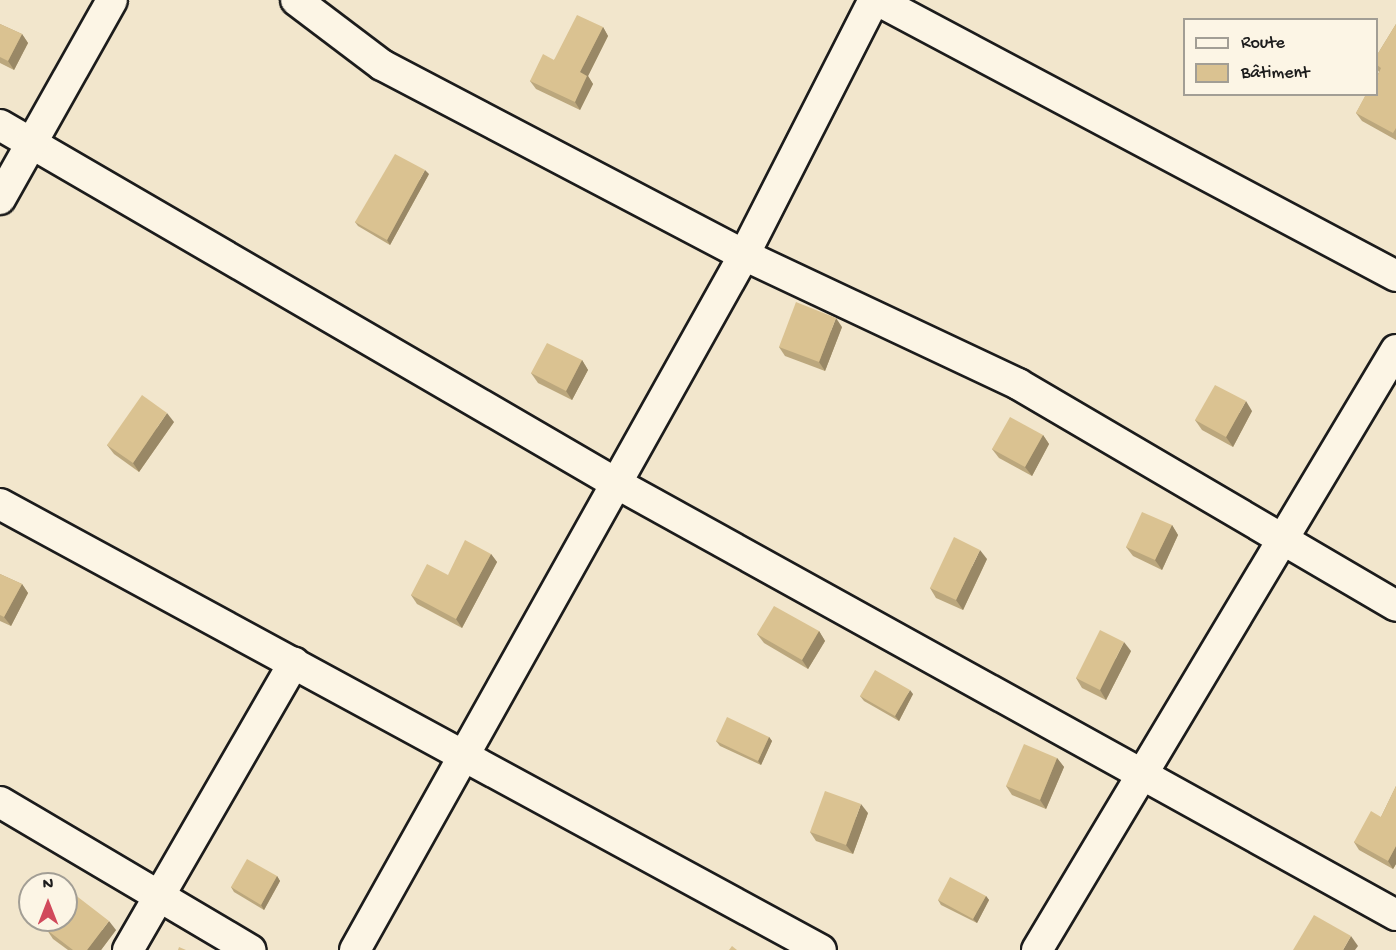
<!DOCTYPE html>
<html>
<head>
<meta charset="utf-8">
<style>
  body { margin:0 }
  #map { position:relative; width:1396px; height:950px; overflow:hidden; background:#f2e6cc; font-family:"Gochi Hand",sans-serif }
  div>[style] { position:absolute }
  .roads { filter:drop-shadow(2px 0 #1c1c1c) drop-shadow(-2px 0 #1c1c1c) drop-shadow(0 2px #1c1c1c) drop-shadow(0 -2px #1c1c1c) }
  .minor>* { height:30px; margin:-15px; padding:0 15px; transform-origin:15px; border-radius:15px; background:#fcf5e5 }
  .wall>* { inset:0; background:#bba77d }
  .shaded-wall>* { inset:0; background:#986 }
  .building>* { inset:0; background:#dac291 }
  span { translate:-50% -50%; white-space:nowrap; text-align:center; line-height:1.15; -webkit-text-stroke:4.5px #fcf5e5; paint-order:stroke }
  .legend { position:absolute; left:1183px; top:18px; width:195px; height:78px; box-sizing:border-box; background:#fcf5e5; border:2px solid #a29e95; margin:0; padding:8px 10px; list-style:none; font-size:18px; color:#1c1c1c }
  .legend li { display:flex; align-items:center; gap:12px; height:30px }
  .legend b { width:30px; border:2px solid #a29e95 }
  .north { position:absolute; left:18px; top:872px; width:60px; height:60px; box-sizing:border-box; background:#fcf5e5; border:2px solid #a29e95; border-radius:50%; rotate:0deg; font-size:16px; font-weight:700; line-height:24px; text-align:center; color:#1c1c1c }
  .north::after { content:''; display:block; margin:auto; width:21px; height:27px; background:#d1495b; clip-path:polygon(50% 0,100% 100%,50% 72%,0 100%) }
</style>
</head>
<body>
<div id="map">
  <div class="roads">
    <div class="minor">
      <i style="left:296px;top:0;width:108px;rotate:37.1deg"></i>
      <i style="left:382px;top:65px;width:409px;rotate:27.7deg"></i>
      <i style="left:744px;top:255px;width:303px;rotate:25.2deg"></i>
      <i style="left:1018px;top:384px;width:438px;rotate:30.4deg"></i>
      <i style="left:877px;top:0;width:588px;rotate:28deg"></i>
      <i style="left:0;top:125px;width:710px;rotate:30.18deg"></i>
      <i style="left:614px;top:482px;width:894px;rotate:28.97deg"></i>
      <i style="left:0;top:199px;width:228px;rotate:-60.6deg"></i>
      <i style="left:0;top:504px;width:934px;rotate:28.51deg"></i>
      <i style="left:0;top:802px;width:291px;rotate:30.6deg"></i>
      <i style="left:128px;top:950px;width:332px;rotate:-60deg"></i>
      <i style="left:355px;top:950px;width:796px;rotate:-60.76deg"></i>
      <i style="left:744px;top:255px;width:286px;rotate:-63deg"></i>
      <i style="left:1037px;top:950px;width:699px;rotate:-59.11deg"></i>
    </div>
  </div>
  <div class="wall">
    <i style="clip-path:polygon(0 24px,22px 34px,28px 43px,14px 70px,0 63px)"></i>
    <i style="clip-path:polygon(1396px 24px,1396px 140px,1362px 121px,1356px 113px,1379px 72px,1377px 69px,1377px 55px)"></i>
    <i style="clip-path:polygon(603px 27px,608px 36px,588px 76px,593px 84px,580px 110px,536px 89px,530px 81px,554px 60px)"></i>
    <i style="clip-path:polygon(429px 174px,390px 245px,358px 226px,355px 222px)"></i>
    <i style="clip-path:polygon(842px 327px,825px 371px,785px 356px,779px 347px)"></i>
    <i style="clip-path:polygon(582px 360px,588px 370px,572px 400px,538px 383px,531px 373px)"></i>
    <i style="clip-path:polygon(1252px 411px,1233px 447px,1202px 430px,1195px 420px)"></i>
    <i style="clip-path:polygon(174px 422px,139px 472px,114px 454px,107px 445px)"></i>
    <i style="clip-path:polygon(1043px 435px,1049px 444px,1032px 476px,999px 458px,992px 449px)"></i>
    <i style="clip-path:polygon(1172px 525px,1178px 535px,1162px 570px,1133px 556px,1126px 547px)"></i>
    <i style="clip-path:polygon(491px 554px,497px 562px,462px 628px,417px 604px,411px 595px)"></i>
    <i style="clip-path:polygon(987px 559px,963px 610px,936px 598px,930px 588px)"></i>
    <i style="clip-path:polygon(0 574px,22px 584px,28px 593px,11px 626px,0 621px)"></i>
    <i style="clip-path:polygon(819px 631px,825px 641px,808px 669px,764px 643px,757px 634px)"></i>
    <i style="clip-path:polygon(1131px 651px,1106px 700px,1082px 688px,1076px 678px)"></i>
    <i style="clip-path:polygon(913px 694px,899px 721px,864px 701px,860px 696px)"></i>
    <i style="clip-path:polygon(769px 737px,772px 741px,761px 765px,720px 746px,716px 741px)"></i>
    <i style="clip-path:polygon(1057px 758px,1064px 767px,1046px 809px,1012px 795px,1006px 786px)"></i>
    <i style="clip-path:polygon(1396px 786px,1396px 864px,1393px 869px,1359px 850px,1354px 842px,1381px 817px)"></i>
    <i style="clip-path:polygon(868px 813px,853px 854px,816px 841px,810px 832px)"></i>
    <i style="clip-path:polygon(277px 876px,280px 881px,264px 910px,234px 892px,231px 887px)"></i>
    <i style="clip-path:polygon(986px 896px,989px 900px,977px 923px,941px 905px,938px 900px)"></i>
    <i style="clip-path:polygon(47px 930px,116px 930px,101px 950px,68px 950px,53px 939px)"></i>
  </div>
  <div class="shaded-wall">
    <i style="clip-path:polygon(603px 27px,608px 36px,588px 76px,593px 84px,580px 110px,575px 102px,580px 72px)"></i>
    <i style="clip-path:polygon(22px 34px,28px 43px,14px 70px,8px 61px)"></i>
    <i style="clip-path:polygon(425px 170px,429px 174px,390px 245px,387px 240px)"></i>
    <i style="clip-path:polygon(836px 318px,842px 327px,825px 371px,819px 362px)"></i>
    <i style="clip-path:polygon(582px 360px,588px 370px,572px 400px,566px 391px)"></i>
    <i style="clip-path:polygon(1246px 401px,1252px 411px,1233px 447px,1226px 437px)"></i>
    <i style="clip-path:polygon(167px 413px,174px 422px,139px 472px,133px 463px)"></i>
    <i style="clip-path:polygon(1043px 435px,1049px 444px,1032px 476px,1025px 467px)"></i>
    <i style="clip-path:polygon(1172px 525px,1178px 535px,1162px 570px,1155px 560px)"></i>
    <i style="clip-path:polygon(980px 550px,987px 559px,963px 610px,956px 600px)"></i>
    <i style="clip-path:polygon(491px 554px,497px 562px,462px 628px,456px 619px)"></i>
    <i style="clip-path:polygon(22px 584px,28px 593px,11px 626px,4px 617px)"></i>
    <i style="clip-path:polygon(819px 631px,825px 641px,808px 669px,802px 660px)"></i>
    <i style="clip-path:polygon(1124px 642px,1131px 651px,1106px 700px,1100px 690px)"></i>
    <i style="clip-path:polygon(910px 690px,913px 694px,899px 721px,895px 716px)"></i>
    <i style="clip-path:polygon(769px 737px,772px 741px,761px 765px,758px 761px)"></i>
    <i style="clip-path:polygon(1057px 758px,1064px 767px,1046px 809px,1040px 800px)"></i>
    <i style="clip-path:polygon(861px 804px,868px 813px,853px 854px,846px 845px)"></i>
    <i style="clip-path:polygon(1396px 846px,1396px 864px,1393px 869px,1388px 861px)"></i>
    <i style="clip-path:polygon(277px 876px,280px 881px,264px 910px,261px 905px)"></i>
    <i style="clip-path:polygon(986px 896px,989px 900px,977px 923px,973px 919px)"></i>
    <i style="clip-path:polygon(109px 921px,116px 930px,101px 950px,87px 950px)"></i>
    <i style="clip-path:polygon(1351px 936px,1358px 946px,1355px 950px,1343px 950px)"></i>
  </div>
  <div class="building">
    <i style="clip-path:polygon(577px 15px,603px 27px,580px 72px,587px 76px,575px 102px,530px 81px,543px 54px,554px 60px)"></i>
    <i style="clip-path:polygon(0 24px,22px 34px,8px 61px,0 57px)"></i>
    <i style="clip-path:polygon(1396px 24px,1396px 128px,1393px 133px,1356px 113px,1366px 94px,1377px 94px,1377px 77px,1381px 68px,1377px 65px,1377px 55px)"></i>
    <i style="clip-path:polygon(395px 154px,425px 170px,387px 240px,355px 222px)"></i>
    <i style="clip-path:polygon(796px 302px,836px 318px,819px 362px,779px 347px)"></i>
    <i style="clip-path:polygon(547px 343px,582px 360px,566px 391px,531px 373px)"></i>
    <i style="clip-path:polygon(1215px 385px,1246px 401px,1226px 437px,1195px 420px)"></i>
    <i style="clip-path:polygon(142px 395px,167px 413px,133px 463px,107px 445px)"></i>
    <i style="clip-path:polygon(1010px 417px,1043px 435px,1025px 467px,992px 449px)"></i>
    <i style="clip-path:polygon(1142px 512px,1172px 525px,1155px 560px,1126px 547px)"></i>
    <i style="clip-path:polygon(954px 537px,980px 550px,956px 600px,930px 588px)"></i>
    <i style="clip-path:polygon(465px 540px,491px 554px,456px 619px,411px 595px,427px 564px,448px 575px)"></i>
    <i style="clip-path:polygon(0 574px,22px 584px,4px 617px,0 615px)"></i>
    <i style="clip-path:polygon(774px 606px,819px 631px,802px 660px,757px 634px)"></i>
    <i style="clip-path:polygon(1100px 630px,1124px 642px,1100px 690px,1076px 678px)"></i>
    <i style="clip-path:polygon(875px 670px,910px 690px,895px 716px,860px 696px)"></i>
    <i style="clip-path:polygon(727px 717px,769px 737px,758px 761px,716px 741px)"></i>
    <i style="clip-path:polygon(1024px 744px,1057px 758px,1040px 800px,1006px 786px)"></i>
    <i style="clip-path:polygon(1396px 786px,1396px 846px,1388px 861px,1354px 842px,1371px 811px,1381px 817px)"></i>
    <i style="clip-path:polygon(825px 791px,861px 804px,846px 845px,810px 832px)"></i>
    <i style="clip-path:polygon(247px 859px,277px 876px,261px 905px,231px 887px)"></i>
    <i style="clip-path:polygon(950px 877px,986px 896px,973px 919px,938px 900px)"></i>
    <i style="clip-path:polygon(74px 894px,109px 921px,87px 950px,73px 950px,47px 930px,54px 920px,66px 920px,66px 904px)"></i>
    <i style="clip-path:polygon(1314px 915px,1351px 936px,1343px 950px,1293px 950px)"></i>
    <i style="clip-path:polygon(732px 946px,737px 950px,729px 950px)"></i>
    <i style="clip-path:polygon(179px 947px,186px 950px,178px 950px)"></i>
  </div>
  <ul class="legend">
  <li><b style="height:8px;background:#fcf5e5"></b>Route</li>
  <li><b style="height:16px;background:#dac291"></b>Bâtiment</li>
  </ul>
  <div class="north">N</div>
</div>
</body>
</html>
